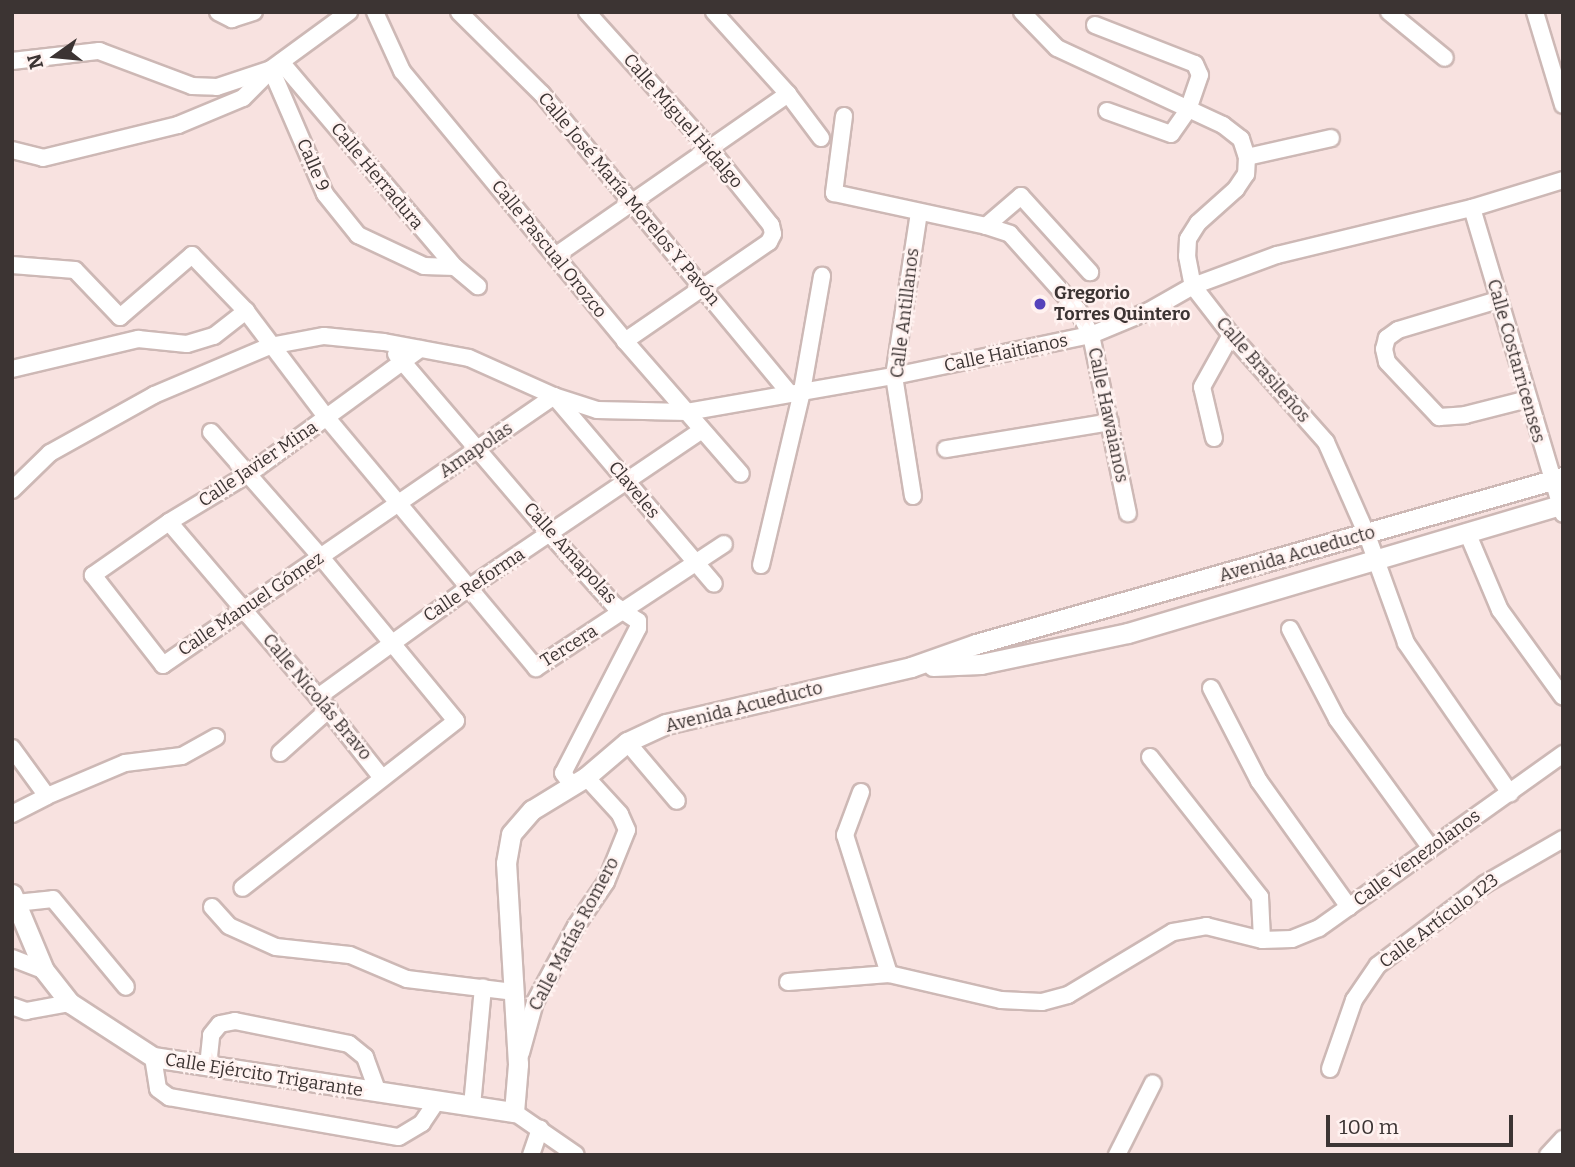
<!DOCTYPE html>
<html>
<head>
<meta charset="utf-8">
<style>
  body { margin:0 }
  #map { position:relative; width:1575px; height:1167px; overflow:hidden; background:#f8e2e0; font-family:Bitter,serif }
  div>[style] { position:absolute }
  .roads { filter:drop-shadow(2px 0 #cdb8b5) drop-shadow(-2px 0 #cdb8b5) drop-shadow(0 2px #cdb8b5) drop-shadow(0 -2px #cdb8b5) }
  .minor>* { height:16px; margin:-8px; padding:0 8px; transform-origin:8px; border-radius:8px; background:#fff }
  .major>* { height:19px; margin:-9.5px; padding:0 9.5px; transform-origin:9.5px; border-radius:9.5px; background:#fff }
  .dots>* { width:19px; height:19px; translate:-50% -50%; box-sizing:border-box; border:4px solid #fff2f0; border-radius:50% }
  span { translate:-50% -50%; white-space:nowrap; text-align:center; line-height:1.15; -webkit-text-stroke:5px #fff2f0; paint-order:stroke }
  .street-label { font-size:18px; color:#3c3433 }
  .poi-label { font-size:18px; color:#3c3433; font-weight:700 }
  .left { translate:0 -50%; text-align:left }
  .frame { position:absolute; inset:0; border:14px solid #3c3433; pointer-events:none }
  .north { position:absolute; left:21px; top:21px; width:70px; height:70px; -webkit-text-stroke:5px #fff2f0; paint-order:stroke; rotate:255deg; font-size:19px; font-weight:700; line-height:28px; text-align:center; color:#3c3433 }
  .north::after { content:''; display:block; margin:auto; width:24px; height:32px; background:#3c3433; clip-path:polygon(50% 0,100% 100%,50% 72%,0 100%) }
  .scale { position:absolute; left:1326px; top:1115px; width:187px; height:32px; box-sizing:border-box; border:4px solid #3c3433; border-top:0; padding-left:9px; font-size:21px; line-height:24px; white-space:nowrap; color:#3c3433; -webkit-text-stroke:5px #fff2f0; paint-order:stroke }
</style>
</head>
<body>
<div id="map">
  <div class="roads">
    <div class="minor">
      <i style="left:218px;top:12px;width:16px;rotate:27deg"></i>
      <i style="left:232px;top:19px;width:23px;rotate:-18deg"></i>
      <i style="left:375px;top:12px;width:65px;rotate:65.4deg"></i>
      <i style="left:402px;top:71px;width:350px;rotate:50.4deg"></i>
      <i style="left:625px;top:341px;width:176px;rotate:48.9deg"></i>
      <i style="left:459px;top:12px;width:117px;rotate:44.7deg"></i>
      <i style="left:542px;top:94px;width:389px;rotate:50.4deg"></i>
      <i style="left:587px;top:12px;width:183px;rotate:48.1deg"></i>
      <i style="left:709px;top:148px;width:99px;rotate:51.2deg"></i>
      <i style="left:771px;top:225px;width:9px;rotate:77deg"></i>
      <i style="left:773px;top:234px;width:9px;rotate:117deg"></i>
      <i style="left:769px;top:242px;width:175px;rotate:145.5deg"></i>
      <i style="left:714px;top:12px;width:110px;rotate:47.9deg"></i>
      <i style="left:788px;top:94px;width:55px;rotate:53.1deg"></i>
      <i style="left:1022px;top:12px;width:50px;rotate:45.8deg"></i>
      <i style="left:1057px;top:48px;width:183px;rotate:24.9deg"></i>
      <i style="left:1223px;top:125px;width:23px;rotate:38deg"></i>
      <i style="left:1241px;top:139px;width:19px;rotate:72deg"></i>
      <i style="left:1247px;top:157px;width:17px;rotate:93deg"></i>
      <i style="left:1246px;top:174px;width:18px;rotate:124deg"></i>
      <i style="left:1236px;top:189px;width:51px;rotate:138.2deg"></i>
      <i style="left:1198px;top:223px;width:19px;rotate:122deg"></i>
      <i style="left:1188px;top:239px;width:17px;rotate:93deg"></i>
      <i style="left:1187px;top:256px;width:31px;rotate:79deg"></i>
      <i style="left:1193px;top:286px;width:62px;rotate:52.2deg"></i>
      <i style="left:1231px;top:335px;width:143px;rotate:48.4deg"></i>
      <i style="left:1326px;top:442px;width:102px;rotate:66.2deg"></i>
      <i style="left:1367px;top:535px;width:115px;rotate:70.1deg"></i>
      <i style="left:1406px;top:643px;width:183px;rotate:55.3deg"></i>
      <i style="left:1389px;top:12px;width:72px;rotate:39.4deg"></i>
      <i style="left:1535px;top:12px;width:97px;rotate:73.2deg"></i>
      <i style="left:1095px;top:25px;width:107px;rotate:21.3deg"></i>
      <i style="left:1195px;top:64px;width:12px;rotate:66deg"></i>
      <i style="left:1200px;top:75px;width:37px;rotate:109deg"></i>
      <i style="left:1188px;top:110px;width:29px;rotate:125deg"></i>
      <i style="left:1171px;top:134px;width:68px;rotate:-160.2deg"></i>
      <i style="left:12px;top:61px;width:88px;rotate:-6.6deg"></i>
      <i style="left:99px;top:51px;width:99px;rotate:20.6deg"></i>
      <i style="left:192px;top:86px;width:25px;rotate:2deg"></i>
      <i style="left:217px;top:87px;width:57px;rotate:-18.4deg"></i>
      <i style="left:271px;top:69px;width:97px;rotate:-36.2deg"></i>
      <i style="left:281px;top:62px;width:269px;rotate:49.7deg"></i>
      <i style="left:455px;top:267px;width:30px;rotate:40deg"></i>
      <i style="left:271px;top:69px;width:136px;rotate:66.6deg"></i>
      <i style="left:325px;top:194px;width:53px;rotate:51.2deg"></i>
      <i style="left:358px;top:235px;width:73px;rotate:25.2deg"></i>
      <i style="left:424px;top:266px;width:31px;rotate:2deg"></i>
      <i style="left:844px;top:116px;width:78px;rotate:97.4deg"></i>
      <i style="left:834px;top:193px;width:156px;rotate:12.2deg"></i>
      <i style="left:986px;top:226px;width:25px;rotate:18deg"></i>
      <i style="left:1010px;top:234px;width:102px;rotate:48.2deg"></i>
      <i style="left:1078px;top:310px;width:28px;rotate:63deg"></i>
      <i style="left:1091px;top:335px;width:182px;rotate:78.3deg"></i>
      <i style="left:12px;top:150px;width:32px;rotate:14deg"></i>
      <i style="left:43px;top:158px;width:139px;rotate:-13.7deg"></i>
      <i style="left:178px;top:125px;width:70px;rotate:-22.6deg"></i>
      <i style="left:243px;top:98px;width:38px;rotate:-45deg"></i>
      <i style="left:1247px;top:157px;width:86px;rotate:-12.7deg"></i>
      <i style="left:1472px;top:208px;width:319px;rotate:73.4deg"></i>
      <i style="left:986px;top:226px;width:46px;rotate:-40.6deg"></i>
      <i style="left:1021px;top:196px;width:103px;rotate:47.8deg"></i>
      <i style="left:555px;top:256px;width:284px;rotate:-34.8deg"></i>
      <i style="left:12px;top:265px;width:63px;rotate:4.5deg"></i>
      <i style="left:75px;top:270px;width:65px;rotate:46.2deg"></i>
      <i style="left:120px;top:317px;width:95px;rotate:-40.7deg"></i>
      <i style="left:192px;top:255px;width:78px;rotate:46deg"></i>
      <i style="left:246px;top:311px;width:134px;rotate:52.9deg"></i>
      <i style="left:327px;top:418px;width:326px;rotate:50.1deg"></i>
      <i style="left:536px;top:668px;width:225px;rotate:-33.4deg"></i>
      <i style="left:1498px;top:300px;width:104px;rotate:163.3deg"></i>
      <i style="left:1398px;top:330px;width:14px;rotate:144deg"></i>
      <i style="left:1387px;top:338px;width:11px;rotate:105deg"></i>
      <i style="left:1384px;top:349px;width:13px;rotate:77deg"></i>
      <i style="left:1387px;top:362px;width:76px;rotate:46.6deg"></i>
      <i style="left:1439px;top:417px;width:26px;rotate:-4deg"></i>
      <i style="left:1465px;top:415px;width:65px;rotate:-14.3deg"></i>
      <i style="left:420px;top:349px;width:210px;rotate:143.9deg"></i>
      <i style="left:250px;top:473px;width:95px;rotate:148.8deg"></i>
      <i style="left:169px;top:522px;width:93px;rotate:145.1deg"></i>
      <i style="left:93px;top:575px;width:114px;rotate:52.1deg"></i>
      <i style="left:163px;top:665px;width:475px;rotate:-34.5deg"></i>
      <i style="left:396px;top:354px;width:237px;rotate:49.5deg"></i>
      <i style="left:550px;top:534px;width:96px;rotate:48deg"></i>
      <i style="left:614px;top:605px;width:29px;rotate:34deg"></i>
      <i style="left:638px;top:621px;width:7px;rotate:90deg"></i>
      <i style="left:638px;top:628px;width:163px;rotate:117.3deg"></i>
      <i style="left:563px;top:773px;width:15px;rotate:53deg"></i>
      <i style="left:12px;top:369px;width:130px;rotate:-13.4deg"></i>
      <i style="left:138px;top:339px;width:49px;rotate:5.8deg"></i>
      <i style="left:187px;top:344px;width:28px;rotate:-17deg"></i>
      <i style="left:214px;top:336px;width:41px;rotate:-38deg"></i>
      <i style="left:555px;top:397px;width:245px;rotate:49.6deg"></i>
      <i style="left:211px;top:432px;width:167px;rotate:48.7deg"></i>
      <i style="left:321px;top:557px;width:212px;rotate:50.5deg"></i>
      <i style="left:456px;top:721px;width:271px;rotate:142deg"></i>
      <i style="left:1214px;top:438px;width:52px;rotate:-103.2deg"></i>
      <i style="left:1202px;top:387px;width:60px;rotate:-60.9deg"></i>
      <i style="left:946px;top:449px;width:166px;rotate:-9.3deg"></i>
      <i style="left:12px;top:490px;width:53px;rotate:-44.2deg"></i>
      <i style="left:50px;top:453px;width:119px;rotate:-29.1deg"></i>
      <i style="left:154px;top:395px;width:126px;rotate:-22.9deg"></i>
      <i style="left:270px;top:346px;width:55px;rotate:-10.5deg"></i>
      <i style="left:324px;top:336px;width:60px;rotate:5.7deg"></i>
      <i style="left:384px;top:342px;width:86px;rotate:10.7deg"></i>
      <i style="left:469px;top:358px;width:93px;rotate:24.1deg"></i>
      <i style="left:554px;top:396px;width:45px;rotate:18deg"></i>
      <i style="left:597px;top:410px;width:90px;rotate:1.3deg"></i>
      <i style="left:687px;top:412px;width:210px;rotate:-9.9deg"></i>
      <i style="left:894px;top:376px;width:201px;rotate:-11.8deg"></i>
      <i style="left:1091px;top:335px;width:63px;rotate:-22.5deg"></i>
      <i style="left:1149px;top:311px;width:51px;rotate:-29.6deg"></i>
      <i style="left:1193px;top:286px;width:90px;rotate:-20.3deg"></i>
      <i style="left:1277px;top:255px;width:201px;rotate:-13.6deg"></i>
      <i style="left:1472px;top:208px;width:95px;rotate:-17.1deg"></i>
      <i style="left:913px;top:496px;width:121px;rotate:-99deg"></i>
      <i style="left:894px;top:376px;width:166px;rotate:-81.3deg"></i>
      <i style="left:169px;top:522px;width:230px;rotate:49.6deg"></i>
      <i style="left:318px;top:697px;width:103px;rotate:51.7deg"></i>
      <i style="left:1467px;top:532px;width:85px;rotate:67.1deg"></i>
      <i style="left:1500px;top:610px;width:107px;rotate:54.1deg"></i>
      <i style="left:761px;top:565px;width:179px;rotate:-76.7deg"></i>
      <i style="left:802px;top:391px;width:117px;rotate:-80.1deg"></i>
      <i style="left:1290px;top:629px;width:102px;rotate:62.4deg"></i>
      <i style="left:1337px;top:719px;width:158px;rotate:54deg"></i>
      <i style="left:1211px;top:688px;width:105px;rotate:62.7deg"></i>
      <i style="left:1259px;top:781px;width:155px;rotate:54.5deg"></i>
      <i style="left:318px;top:697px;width:188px;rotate:-35.9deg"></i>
      <i style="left:470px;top:587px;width:280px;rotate:-34.1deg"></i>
      <i style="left:627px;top:742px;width:77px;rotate:49.7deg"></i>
      <i style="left:12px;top:748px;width:59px;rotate:53.9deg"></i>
      <i style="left:280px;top:753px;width:66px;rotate:-41.9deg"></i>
      <i style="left:1150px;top:757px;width:178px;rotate:51.8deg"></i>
      <i style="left:1260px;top:897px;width:43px;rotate:87.3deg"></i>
      <i style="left:861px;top:792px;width:46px;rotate:110.4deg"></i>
      <i style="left:845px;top:835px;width:146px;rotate:72.4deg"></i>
      <i style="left:12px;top:814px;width:39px;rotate:-27deg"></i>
      <i style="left:47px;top:796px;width:85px;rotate:-22.9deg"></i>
      <i style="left:125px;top:763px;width:57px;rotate:-7deg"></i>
      <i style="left:182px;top:756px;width:39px;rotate:-29deg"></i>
      <i style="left:16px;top:903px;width:37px;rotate:-6deg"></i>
      <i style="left:53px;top:899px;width:114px;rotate:50.3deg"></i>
      <i style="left:212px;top:907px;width:25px;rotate:48deg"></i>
      <i style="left:229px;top:926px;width:51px;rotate:24.1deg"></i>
      <i style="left:276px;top:947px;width:74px;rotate:6.2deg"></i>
      <i style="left:350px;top:955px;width:62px;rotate:22.8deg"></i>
      <i style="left:407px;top:979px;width:109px;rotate:6.9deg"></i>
      <i style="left:12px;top:958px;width:34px;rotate:21deg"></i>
      <i style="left:788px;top:982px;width:101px;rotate:-4.5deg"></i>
      <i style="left:889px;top:974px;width:115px;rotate:13.1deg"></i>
      <i style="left:1001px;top:1000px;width:41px;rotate:2.8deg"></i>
      <i style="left:1042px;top:1002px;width:27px;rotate:-15deg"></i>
      <i style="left:1068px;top:995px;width:122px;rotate:-31deg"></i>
      <i style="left:1173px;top:932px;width:34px;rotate:-10deg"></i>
      <i style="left:1206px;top:926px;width:58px;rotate:14deg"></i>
      <i style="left:1262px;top:940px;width:30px;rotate:-2deg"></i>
      <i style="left:1292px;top:939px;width:29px;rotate:-22deg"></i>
      <i style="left:1319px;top:928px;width:300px;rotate:-35.5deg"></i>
      <i style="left:12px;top:1006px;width:15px;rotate:20deg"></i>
      <i style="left:26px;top:1011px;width:45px;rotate:-10.3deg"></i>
      <i style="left:521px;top:1053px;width:53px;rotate:-74.6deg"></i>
      <i style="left:535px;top:1002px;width:86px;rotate:-61.7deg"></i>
      <i style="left:576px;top:926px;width:53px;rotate:-55.7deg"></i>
      <i style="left:606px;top:882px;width:56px;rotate:-68deg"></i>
      <i style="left:627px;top:830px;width:17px;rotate:-114deg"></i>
      <i style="left:620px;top:814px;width:50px;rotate:-132.6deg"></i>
      <i style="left:153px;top:1057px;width:32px;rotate:81deg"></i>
      <i style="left:158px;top:1089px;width:14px;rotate:36deg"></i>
      <i style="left:169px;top:1097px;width:233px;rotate:9.9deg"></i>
      <i style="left:399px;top:1137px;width:27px;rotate:-31deg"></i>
      <i style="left:422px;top:1123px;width:27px;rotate:-56deg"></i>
      <i style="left:208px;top:1066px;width:31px;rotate:-84deg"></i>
      <i style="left:211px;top:1035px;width:14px;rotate:-51deg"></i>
      <i style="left:220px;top:1024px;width:15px;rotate:-11deg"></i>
      <i style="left:235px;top:1021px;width:116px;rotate:11.4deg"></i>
      <i style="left:349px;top:1044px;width:21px;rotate:39deg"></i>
      <i style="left:365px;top:1057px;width:37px;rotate:70deg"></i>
      <i style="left:1330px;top:1069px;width:73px;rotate:-70.8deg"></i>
      <i style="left:1354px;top:1000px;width:42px;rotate:-55.6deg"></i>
      <i style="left:1378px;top:965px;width:134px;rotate:-37.1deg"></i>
      <i style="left:1485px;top:884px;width:90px;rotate:-30deg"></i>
      <i style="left:472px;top:1106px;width:119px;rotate:-84.7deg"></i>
      <i style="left:514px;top:1112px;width:75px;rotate:34.7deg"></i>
      <i style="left:531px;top:1155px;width:28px;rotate:-71deg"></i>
      <i style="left:1117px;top:1155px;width:80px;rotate:-63.4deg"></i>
      <i style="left:1548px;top:1155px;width:22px;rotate:-47deg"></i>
    </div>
    <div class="major">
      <i style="left:933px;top:666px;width:48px;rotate:-2.4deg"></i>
      <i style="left:981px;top:664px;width:150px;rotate:-11.9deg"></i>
      <i style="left:1128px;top:633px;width:454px;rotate:-16.5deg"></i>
      <i style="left:12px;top:894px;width:82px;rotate:67.2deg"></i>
      <i style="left:44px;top:970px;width:42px;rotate:51.8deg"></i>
      <i style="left:70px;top:1003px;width:99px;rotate:33deg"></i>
      <i style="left:153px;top:1057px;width:365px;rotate:8.7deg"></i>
      <i style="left:514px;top:1112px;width:48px;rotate:-85.2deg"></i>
      <i style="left:518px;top:1064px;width:201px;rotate:-93.4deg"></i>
      <i style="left:506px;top:863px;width:29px;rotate:-80deg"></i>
      <i style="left:511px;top:834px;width:32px;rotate:-49deg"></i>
      <i style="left:532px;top:810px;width:63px;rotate:-31.4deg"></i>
      <i style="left:586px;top:777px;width:54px;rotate:-40.5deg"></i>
      <i style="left:627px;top:742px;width:43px;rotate:-24.8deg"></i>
      <i style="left:666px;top:724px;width:252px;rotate:-13.1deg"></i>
      <i style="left:911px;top:667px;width:69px;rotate:-19.5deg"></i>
      <i style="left:976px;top:644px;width:610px;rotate:-15.88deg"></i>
    </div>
  </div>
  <div class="dots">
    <i style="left:1040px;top:304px;background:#5543bb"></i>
  </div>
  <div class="street-label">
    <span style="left:683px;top:121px;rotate:49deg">Calle Miguel Hidalgo</span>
    <span style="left:313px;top:165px;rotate:66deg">Calle 9</span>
    <span style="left:377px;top:176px;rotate:50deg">Calle Herradura</span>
    <span style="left:629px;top:199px;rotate:50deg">Calle José María Morelos Y Pavón</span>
    <span style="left:549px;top:249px;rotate:51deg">Calle Pascual Orozco</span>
    <span style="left:905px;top:313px;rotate:-83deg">Calle Antillanos</span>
    <span style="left:1006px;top:353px;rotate:-12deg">Calle Haitianos</span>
    <span style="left:1516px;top:361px;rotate:74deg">Calle Costarricenses</span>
    <span style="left:1263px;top:370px;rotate:49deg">Calle Brasileños</span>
    <span style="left:1108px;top:415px;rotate:78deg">Calle Hawaianos</span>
    <span style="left:476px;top:450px;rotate:-34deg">Amapolas</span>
    <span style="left:258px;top:464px;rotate:-34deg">Calle Javier Mina</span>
    <span style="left:634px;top:490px;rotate:50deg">Claveles</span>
    <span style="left:570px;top:553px;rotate:48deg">Calle Amapolas</span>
    <span style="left:1297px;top:554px;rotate:-16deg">Avenida Acueducto</span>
    <span style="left:474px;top:585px;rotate:-34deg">Calle Reforma</span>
    <span style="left:251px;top:604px;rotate:-34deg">Calle Manuel Gómez</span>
    <span style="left:569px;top:646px;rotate:-32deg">Tercera</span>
    <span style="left:317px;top:697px;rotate:50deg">Calle Nicolás Bravo</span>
    <span style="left:744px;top:707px;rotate:-14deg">Avenida Acueducto</span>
    <span style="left:1417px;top:858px;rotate:-36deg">Calle Venezolanos</span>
    <span style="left:1439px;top:921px;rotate:-37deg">Calle Artículo 123</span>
    <span style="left:574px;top:934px;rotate:-62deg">Calle Matías Romero</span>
    <span style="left:264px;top:1075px;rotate:9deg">Calle Ejército Trigarante</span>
  </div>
  <div class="poi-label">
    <span class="left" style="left:1054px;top:304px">Gregorio<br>Torres Quintero</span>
  </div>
  <div class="frame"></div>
  <div class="north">N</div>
  <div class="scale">100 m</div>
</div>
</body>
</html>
